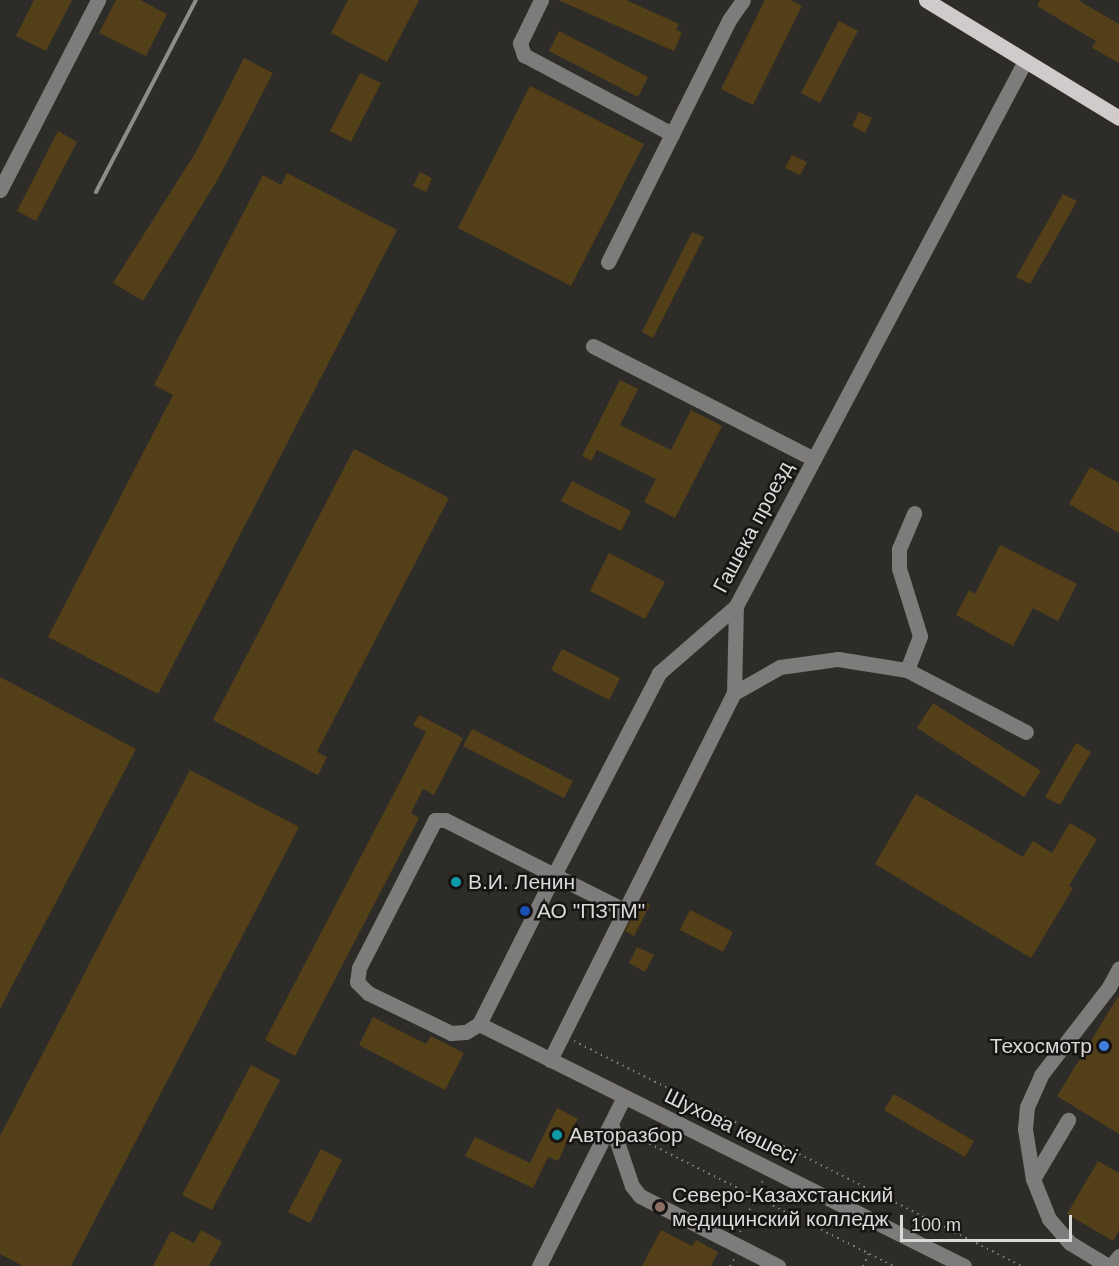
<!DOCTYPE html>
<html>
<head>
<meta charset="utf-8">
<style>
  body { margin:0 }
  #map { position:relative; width:1119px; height:1266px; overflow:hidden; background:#2e2c28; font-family:Helvetica,sans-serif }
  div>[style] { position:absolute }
  .building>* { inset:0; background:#534018 }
  .path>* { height:2px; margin-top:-1px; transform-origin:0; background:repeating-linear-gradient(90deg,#807e7b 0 1.5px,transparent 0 6px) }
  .minor>* { height:15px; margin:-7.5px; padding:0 7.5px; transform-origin:7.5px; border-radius:7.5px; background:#7e7b7b }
  .major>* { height:15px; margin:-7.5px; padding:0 7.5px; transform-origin:7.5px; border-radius:7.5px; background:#d0cacb }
  .rail>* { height:4px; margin:-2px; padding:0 2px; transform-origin:2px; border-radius:2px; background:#8e8c89 }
  .dots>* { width:16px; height:16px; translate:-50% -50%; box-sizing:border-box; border:3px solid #161513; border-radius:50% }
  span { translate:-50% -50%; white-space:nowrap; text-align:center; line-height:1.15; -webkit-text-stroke:5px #161513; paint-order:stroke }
  .street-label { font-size:21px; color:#dcdad8 }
  .poi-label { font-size:21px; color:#dcdad8 }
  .left { translate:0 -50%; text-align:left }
  .right { translate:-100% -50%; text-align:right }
  .scale { position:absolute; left:900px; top:1215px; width:172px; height:27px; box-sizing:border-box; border:3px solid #dcdad8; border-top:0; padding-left:8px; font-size:18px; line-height:21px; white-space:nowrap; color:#dcdad8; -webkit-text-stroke:4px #161513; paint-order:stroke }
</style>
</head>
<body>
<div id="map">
  <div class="building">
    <i style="clip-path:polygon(34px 0,72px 0,46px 51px,16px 36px)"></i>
    <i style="clip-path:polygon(116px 0,140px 0,167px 14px,146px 56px,99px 33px)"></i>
    <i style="clip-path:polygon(348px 0,419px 0,387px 62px,331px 33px)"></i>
    <i style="clip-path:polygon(558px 0,626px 0,679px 24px,676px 30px,682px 32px,674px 51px)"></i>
    <i style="clip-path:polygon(765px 0,790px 0,802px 6px,753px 105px,721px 89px)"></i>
    <i style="clip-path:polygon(1040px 0,1078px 0,1119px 24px,1119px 63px,1092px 48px,1096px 41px,1037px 6px)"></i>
    <i style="clip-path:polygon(839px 21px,858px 31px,820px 103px,801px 93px)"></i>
    <i style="clip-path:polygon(559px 31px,648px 77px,638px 97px,549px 51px)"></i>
    <i style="clip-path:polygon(244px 58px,273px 73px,218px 179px,143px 301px,113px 283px,196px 152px)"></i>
    <i style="clip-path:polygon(360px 73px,381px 83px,351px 142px,330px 131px)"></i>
    <i style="clip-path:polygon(530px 86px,644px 144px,571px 286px,458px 228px)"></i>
    <i style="clip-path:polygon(859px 112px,872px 118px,865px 133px,852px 126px)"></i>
    <i style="clip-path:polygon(58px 131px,77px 142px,36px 221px,17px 211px)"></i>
    <i style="clip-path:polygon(792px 155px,807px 162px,800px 175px,785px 168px)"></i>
    <i style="clip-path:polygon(420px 172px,432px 178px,426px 192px,413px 186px)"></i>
    <i style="clip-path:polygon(287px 173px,397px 230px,158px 694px,48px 637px,173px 395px,154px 385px,263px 175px,281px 185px)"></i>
    <i style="clip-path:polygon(1063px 194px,1077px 201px,1030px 284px,1016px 277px)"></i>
    <i style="clip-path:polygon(692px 232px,704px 237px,653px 338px,642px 332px)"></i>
    <i style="clip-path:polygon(620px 380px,638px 389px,620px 425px,671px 450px,691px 410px,722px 426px,675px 518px,644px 502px,656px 479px,597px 450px,591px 461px,582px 456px)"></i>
    <i style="clip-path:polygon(354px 449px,449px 498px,317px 752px,327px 757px,318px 775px,213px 720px)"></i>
    <i style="clip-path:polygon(1090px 467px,1119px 483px,1119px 533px,1069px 504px)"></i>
    <i style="clip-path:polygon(572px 481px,631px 511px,621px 531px,561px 501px)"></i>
    <i style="clip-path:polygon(1000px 545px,1077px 584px,1058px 621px,1033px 608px,1013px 646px,956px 615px,969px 590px,975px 594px)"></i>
    <i style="clip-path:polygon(609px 553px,665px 582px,645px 619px,590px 591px)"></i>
    <i style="clip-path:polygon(562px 649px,620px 678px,609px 700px,551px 670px)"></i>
    <i style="clip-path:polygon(0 677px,136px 749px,0 1009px)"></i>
    <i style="clip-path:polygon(933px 703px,1041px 771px,1024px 797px,917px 728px)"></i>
    <i style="clip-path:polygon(419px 715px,463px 738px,434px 795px,423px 789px,411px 813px,419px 818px,295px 1056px,265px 1040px,426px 732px,413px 725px)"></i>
    <i style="clip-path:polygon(472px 729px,573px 781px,564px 798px,463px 746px)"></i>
    <i style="clip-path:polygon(1076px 743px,1091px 752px,1060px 805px,1045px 797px)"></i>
    <i style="clip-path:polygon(190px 770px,299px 827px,71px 1266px,23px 1266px,0 1254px,0 1136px)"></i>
    <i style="clip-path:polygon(916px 794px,1023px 857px,1033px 841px,1052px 853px,1070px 823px,1097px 839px,1069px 886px,1073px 888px,1031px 958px,875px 864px)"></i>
    <i style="clip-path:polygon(641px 900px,650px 905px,634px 936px,625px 931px)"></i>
    <i style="clip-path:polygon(690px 910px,733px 932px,723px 952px,680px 930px)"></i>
    <i style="clip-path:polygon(637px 947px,654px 955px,645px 972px,629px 963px)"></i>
    <i style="clip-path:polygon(1119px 995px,1119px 1134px,1057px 1096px)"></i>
    <i style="clip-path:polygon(373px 1017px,426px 1044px,431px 1036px,464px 1053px,445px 1090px,359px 1045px)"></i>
    <i style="clip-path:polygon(251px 1065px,280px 1080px,212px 1210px,182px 1195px)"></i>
    <i style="clip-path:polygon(894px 1094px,974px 1141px,965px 1157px,884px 1110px)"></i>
    <i style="clip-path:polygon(557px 1108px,578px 1119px,558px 1161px,548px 1157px,533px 1188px,465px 1156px,475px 1137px,530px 1163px)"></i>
    <i style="clip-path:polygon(321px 1149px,342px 1160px,310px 1223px,288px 1212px)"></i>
    <i style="clip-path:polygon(1098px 1161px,1119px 1173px,1119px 1230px,1113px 1241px,1067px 1214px)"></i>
    <i style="clip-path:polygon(201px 1230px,222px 1242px,209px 1266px,153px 1266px,171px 1231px,194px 1243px)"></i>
    <i style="clip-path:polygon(661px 1230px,692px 1246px,696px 1240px,718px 1252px,711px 1266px,642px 1266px)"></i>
  </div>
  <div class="path">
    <i style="left:574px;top:1041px;width:501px;rotate:26.67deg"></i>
    <i style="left:628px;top:1133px;width:297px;rotate:26.6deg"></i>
    <i style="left:740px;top:1232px;width:57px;rotate:-66.1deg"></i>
    <i style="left:730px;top:1266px;width:9px;rotate:-58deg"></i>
    <i style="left:863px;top:1266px;width:14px;rotate:-65deg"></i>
  </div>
  <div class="minor">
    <i style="left:541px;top:0;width:48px;rotate:116deg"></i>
    <i style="left:520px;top:43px;width:13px;rotate:72deg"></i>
    <i style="left:524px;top:55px;width:168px;rotate:28.1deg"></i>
    <i style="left:0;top:190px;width:214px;rotate:-62.7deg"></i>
    <i style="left:608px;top:262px;width:271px;rotate:-63.4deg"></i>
    <i style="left:729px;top:20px;width:24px;rotate:-55deg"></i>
    <i style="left:593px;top:346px;width:248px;rotate:27.1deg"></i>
    <i style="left:907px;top:670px;width:36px;rotate:-69deg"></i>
    <i style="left:920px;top:636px;width:71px;rotate:-107.2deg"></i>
    <i style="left:899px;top:568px;width:19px;rotate:-90deg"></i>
    <i style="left:899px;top:549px;width:39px;rotate:-67deg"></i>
    <i style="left:734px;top:693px;width:53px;rotate:-29.5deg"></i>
    <i style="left:780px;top:667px;width:59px;rotate:-7.9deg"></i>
    <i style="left:838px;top:659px;width:70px;rotate:9.1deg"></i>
    <i style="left:907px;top:670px;width:134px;rotate:27.5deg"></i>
    <i style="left:624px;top:910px;width:78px;rotate:-153.4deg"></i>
    <i style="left:554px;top:875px;width:122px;rotate:-153.2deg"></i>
    <i style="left:445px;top:820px;width:10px;rotate:180deg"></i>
    <i style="left:435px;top:820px;width:166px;rotate:117.2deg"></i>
    <i style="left:359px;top:968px;width:14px;rotate:98deg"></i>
    <i style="left:357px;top:982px;width:16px;rotate:45deg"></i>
    <i style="left:368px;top:993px;width:92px;rotate:25.7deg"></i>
    <i style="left:451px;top:1033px;width:15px;rotate:-4deg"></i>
    <i style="left:466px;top:1032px;width:15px;rotate:-32deg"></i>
    <i style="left:479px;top:1024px;width:167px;rotate:-63.3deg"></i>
    <i style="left:554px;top:875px;width:228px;rotate:-62.5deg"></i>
    <i style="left:659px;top:673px;width:102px;rotate:-41deg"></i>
    <i style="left:736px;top:606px;width:617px;rotate:-62.06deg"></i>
    <i style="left:479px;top:1024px;width:542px;rotate:26.52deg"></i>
    <i style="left:550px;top:1060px;width:411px;rotate:-63.4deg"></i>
    <i style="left:734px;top:693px;width:87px;rotate:-88.7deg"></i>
    <i style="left:611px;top:1124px;width:65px;rotate:71.3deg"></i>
    <i style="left:632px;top:1186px;width:13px;rotate:51deg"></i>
    <i style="left:640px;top:1196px;width:155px;rotate:26.9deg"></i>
    <i style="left:1033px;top:1179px;width:69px;rotate:-59.3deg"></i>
    <i style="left:539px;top:1266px;width:189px;rotate:-63.3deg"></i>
    <i style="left:1108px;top:1266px;width:44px;rotate:-148.8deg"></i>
    <i style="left:1070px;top:1243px;width:32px;rotate:-131deg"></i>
    <i style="left:1049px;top:1219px;width:43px;rotate:-111.8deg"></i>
    <i style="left:1033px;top:1179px;width:51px;rotate:-99.1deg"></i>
    <i style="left:1025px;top:1129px;width:22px;rotate:-85deg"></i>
    <i style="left:1027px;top:1107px;width:35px;rotate:-66deg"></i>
    <i style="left:1041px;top:1075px;width:111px;rotate:-52.3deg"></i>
    <i style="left:1109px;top:987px;width:21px;rotate:-62deg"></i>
    <i style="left:1111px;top:1266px;width:13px;rotate:-51deg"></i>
  </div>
  <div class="major">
    <i style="left:926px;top:0;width:226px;rotate:31.4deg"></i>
  </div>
  <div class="rail">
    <i style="left:96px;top:192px;width:216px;rotate:-62.5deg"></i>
  </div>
  <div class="dots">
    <i style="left:456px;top:882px;background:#0f9aa8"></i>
    <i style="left:525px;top:911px;background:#1a4fb4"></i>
    <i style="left:1104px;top:1046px;background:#3f7fe0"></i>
    <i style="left:557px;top:1135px;background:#0f9aa8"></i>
    <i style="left:660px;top:1207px;background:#8d6e63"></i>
  </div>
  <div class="street-label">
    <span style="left:753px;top:527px;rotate:-62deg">Гашека проезд</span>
    <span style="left:731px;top:1126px;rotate:26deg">Шухова көшесі</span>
  </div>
  <div class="poi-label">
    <span class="left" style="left:468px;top:882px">В.И. Ленин</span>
    <span class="left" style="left:537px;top:911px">АО "ПЗТМ"</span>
    <span class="right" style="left:1092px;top:1046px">Техосмотр</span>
    <span class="left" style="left:569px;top:1135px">Авторазбор</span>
    <span class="left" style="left:672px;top:1207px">Северо-Казахстанский<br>медицинский колледж</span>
  </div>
  <div class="scale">100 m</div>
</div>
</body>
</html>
